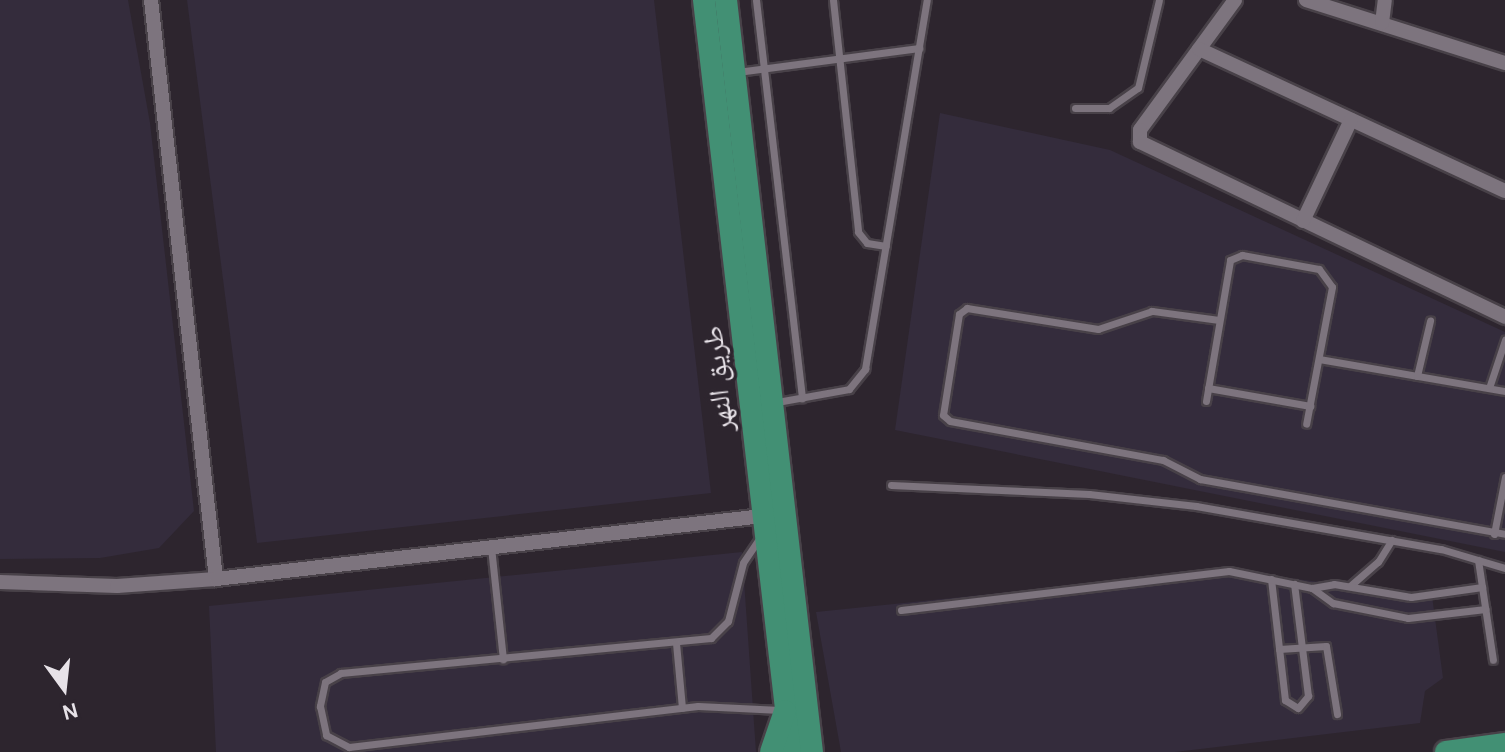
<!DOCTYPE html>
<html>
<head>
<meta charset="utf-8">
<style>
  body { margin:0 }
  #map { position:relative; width:1505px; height:752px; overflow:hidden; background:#2d252e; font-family:Karla,"Noto Naskh Arabic",sans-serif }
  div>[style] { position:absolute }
  .industrial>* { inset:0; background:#342c3c }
  .roads { filter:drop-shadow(2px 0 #484148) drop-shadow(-2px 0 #484148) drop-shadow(0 2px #484148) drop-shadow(0 -2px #484148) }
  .lane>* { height:7px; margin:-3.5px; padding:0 3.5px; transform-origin:3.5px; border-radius:3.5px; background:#7d747e }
  .street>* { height:14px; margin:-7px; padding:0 7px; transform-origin:7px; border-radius:7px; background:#7d747e }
  .primary>* { height:22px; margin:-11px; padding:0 11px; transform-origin:11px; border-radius:11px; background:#429074 }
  span { translate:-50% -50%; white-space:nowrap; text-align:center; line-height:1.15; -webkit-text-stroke:7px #2d252e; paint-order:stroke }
  .street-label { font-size:28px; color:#e7e2e8 }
  .north { position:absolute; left:24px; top:648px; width:80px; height:80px; -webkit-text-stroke:6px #2d252e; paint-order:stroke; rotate:165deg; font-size:22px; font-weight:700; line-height:32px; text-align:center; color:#e7e2e8 }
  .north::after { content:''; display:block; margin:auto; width:28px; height:36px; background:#e7e2e8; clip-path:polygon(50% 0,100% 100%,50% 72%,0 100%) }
</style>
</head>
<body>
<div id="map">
  <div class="industrial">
    <i style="clip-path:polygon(0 0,128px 0,150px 123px,194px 511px,159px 548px,100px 558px,0 559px)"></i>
    <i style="clip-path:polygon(187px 0,654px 0,711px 493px,257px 543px)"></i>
    <i style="clip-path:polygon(940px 113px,1110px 150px,1505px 332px,1505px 552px,895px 430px)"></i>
    <i style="clip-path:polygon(742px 552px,756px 752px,216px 752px,209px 606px)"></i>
    <i style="clip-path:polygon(1224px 570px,1432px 596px,1443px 678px,1425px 691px,1420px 723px,1175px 752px,841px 752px,816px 612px)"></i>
  </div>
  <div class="roads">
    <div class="lane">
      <i style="left:756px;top:0;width:401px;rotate:83.4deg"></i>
      <i style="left:833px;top:0;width:233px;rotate:83.8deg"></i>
      <i style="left:858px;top:232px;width:14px;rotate:51deg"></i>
      <i style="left:867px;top:243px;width:19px;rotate:9deg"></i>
      <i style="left:737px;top:72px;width:184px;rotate:-7.5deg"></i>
      <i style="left:1075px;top:108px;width:34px"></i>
      <i style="left:1109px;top:108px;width:35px;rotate:-35deg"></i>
      <i style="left:1138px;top:88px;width:90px;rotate:-76.6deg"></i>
      <i style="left:1219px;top:320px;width:68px;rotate:-172.3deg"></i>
      <i style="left:1152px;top:311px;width:57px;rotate:161.6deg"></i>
      <i style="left:1098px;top:329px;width:133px;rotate:-170.9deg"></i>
      <i style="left:967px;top:308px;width:10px;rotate:143deg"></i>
      <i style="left:959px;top:314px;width:102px;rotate:99deg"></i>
      <i style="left:943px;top:415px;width:9px;rotate:41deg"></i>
      <i style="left:950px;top:421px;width:217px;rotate:10.4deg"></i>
      <i style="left:1163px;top:460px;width:42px;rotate:27.2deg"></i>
      <i style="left:1200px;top:479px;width:310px;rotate:10.2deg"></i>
      <i style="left:1319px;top:359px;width:189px;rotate:9.8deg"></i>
      <i style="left:1417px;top:376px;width:57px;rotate:-76.7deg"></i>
      <i style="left:1208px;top:388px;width:104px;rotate:10deg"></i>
      <i style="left:1489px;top:388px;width:51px;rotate:-71.6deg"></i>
      <i style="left:1206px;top:401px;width:143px;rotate:-80.3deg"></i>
      <i style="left:1230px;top:260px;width:13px;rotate:-23deg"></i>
      <i style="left:1242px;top:255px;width:78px;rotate:10.3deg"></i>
      <i style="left:1319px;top:269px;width:22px;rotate:54deg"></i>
      <i style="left:1332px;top:287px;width:139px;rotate:100.7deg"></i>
      <i style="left:777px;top:402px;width:73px;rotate:-10.2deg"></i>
      <i style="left:849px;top:389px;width:26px;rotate:-51deg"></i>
      <i style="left:865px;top:369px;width:374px;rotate:-80.5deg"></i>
      <i style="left:891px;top:485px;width:198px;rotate:2.6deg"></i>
      <i style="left:1089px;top:494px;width:108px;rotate:6.4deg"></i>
      <i style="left:1196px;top:506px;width:249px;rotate:10deg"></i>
      <i style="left:1441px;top:549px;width:67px;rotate:16.5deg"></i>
      <i style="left:1494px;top:534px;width:58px;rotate:-79.1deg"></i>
      <i style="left:761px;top:536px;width:32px;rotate:124deg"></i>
      <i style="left:743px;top:563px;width:60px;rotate:104.5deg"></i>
      <i style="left:728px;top:621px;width:24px;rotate:135deg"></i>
      <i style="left:711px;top:638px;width:372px;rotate:174.6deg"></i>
      <i style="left:341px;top:673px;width:18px;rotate:151deg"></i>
      <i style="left:325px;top:682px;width:25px;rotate:102deg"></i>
      <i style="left:320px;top:706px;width:30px;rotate:78deg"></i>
      <i style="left:326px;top:735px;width:26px;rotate:28deg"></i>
      <i style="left:349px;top:747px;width:351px;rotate:-6.7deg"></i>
      <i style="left:698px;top:706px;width:82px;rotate:2.8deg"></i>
      <i style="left:491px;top:547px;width:113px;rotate:83.9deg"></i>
      <i style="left:1478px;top:560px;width:101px;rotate:81.5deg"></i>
      <i style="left:1271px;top:579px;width:122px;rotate:83.4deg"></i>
      <i style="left:1285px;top:700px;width:15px;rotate:32deg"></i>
      <i style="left:1298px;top:708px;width:16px;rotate:-50deg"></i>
      <i style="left:1308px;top:696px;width:113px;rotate:-97.1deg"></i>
      <i style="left:1350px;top:586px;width:37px;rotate:-41deg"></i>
      <i style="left:1378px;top:562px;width:26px;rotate:-58deg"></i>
      <i style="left:1312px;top:588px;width:26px;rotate:36deg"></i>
      <i style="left:1333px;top:603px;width:76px;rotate:11.3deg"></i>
      <i style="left:1408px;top:618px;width:78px;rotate:-6.7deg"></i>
      <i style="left:901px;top:610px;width:330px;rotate:-6.8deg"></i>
      <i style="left:1229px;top:571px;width:85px;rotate:11.6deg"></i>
      <i style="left:1312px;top:588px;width:22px;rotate:-10deg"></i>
      <i style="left:1334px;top:584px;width:78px;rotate:9.6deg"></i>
      <i style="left:1411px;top:597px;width:72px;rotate:-8deg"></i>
      <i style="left:676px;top:643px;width:65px;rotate:84.7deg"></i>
      <i style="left:1279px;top:649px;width:47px;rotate:-3.7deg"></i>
      <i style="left:1326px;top:646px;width:69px;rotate:80.8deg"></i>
    </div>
    <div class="street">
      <i style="left:151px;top:0;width:583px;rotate:83.59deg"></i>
      <i style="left:1235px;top:0;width:161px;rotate:126.2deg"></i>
      <i style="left:1140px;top:130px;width:12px;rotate:90deg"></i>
      <i style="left:1140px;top:142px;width:405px;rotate:25.6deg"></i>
      <i style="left:1306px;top:0;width:209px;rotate:17.6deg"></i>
      <i style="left:1382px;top:23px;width:23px;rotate:-83deg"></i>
      <i style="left:1199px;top:49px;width:337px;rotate:24.9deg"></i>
      <i style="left:1303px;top:221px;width:112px;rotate:-64.6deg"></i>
      <i style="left:0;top:582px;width:117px;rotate:2deg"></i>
      <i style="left:117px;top:586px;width:99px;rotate:-4deg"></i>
      <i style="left:216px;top:579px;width:551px;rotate:-6.57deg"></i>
    </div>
    <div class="primary">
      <i style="left:704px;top:0;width:757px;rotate:83.4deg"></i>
      <i style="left:726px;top:0;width:757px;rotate:83.48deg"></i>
      <i style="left:771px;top:752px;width:43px;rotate:-71.1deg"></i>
      <i style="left:1446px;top:752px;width:60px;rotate:-7.7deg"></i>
    </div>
  </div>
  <div class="street-label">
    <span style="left:718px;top:379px;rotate:-96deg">طريق النهر</span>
  </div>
  <div class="north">N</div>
</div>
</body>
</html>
